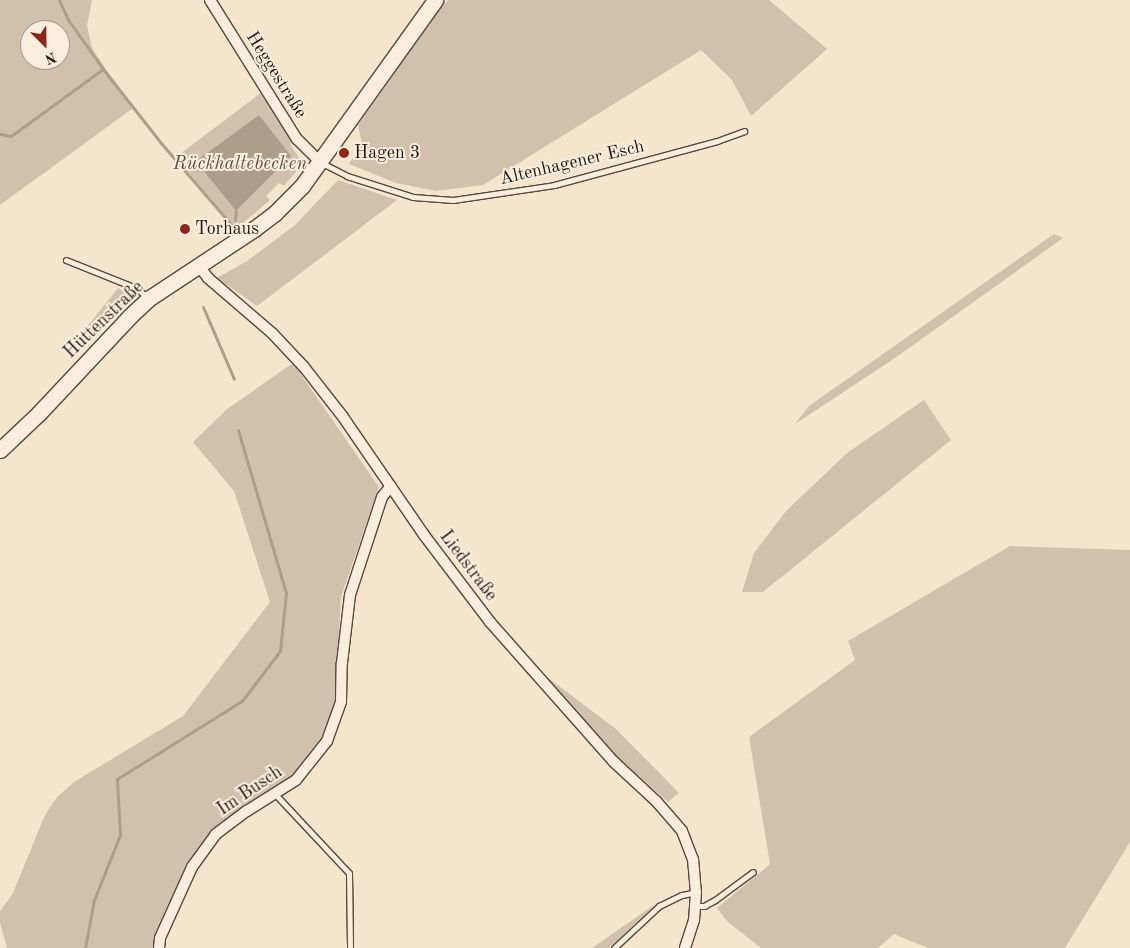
<!DOCTYPE html>
<html>
<head>
<meta charset="utf-8">
<style>
  body { margin:0 }
  #map { position:relative; width:1130px; height:948px; overflow:hidden; background:#f6e5cd; font-family:"Old Standard TT",serif }
  div>[style] { position:absolute }
  .green>* { inset:0; background:#d1c1ac }
  .water>* { inset:0; background:#ad9e8b }
  .stream>* { height:3px; margin:-1.5px; padding:0 1.5px; transform-origin:1.5px; border-radius:1.5px; background:#ad9e8b }
  .roads { filter:drop-shadow(1px 0 #55483c) drop-shadow(-1px 0 #55483c) drop-shadow(0 1px #55483c) drop-shadow(0 -1px #55483c) }
  .service>* { height:5px; margin:-2.5px; padding:0 2.5px; transform-origin:2.5px; border-radius:2.5px; background:#f9eede }
  .minor>* { height:10px; margin:-5px; padding:0 5px; transform-origin:5px; border-radius:5px; background:#f9eede }
  .secondary>* { height:15px; margin:-7.5px; padding:0 7.5px; transform-origin:7.5px; border-radius:7.5px; background:#f9eede }
  .dots>* { width:14px; height:14px; translate:-50% -50%; box-sizing:border-box; border:2px solid #f9eede; border-radius:50% }
  span { translate:-50% -50%; white-space:nowrap; text-align:center; line-height:1.15; -webkit-text-stroke:4px #f9eede; paint-order:stroke }
  .street-label { font-size:18px; color:#1f140b }
  .poi-label { font-size:18px; color:#1f140b }
  .left { translate:0 -50%; text-align:left }
  .water-label { font-size:19px; color:#5f5245; font-style:italic }
  .north { position:absolute; left:20px; top:20px; width:50px; height:50px; box-sizing:border-box; background:#f9eede; border:1px solid #a2978a; border-radius:50%; rotate:157deg; font-size:14px; font-weight:700; line-height:20px; text-align:center; color:#1f140b }
  .north::after { content:''; display:block; margin:auto; width:18px; height:22px; background:#8f2418; clip-path:polygon(50% 0,100% 100%,50% 72%,0 100%) }
</style>
</head>
<body>
<div id="map">
  <div class="green">
    <i style="clip-path:polygon(evenodd,0 0,92px 0,87px 25px,92px 48px,132px 109px,0 205px,0 0,30px 30px,60px 30px,60px 60px,30px 60px,30px 30px)"></i>
    <i style="clip-path:polygon(448px 0,769px 0,827px 49px,751px 116px,732px 80px,701px 50px,483px 185px,436px 191px,396px 183px,349px 164px,362px 144px,358px 125px,433px 18px)"></i>
    <i style="clip-path:polygon(262px 92px,292px 141px,290px 144px,302px 162px,300px 167px,284px 186px,279px 183px,266px 196px,270px 200px,236px 229px,176px 157px)"></i>
    <i style="clip-path:polygon(338px 180px,397px 200px,257px 306px,217px 278px,247px 261px,295px 225px)"></i>
    <i style="clip-path:polygon(1054px 234px,1063px 238px,895px 358px,795px 424px,809px 406px)"></i>
    <i style="clip-path:polygon(118px 288px,131px 296px,89px 340px,82px 333px)"></i>
    <i style="clip-path:polygon(293px 363px,379px 487px,341px 597px,336px 698px,323px 737px,291px 777px,242px 807px,214px 833px,156px 948px,7px 948px,0 923px,0 911px,12px 895px,45px 815px,57px 797px,74px 782px,183px 716px,270px 602px,234px 491px,193px 442px,226px 410px)"></i>
    <i style="clip-path:polygon(924px 400px,951px 440px,763px 592px,742px 592px,754px 553px,786px 511px,847px 453px)"></i>
    <i style="clip-path:polygon(1010px 546px,1130px 550px,1130px 842px,1065px 948px,928px 948px,894px 934px,878px 948px,761px 948px,727px 921px,717px 908px,770px 864px,749px 737px,855px 660px,848px 641px)"></i>
    <i style="clip-path:polygon(543px 674px,616px 729px,679px 793px,668px 802px,609px 750px)"></i>
    <i style="clip-path:polygon(657px 903px,609px 948px,592px 948px)"></i>
  </div>
  <div class="water">
    <i style="clip-path:polygon(259px 115px,291px 156px,236px 211px,196px 161px)"></i>
  </div>
  <div class="stream">
    <i style="left:59px;top:0;width:23px;rotate:65deg"></i>
    <i style="left:69px;top:21px;width:59px;rotate:54.7deg"></i>
    <i style="left:103px;top:69px;width:94px;rotate:51.9deg"></i>
    <i style="left:161px;top:143px;width:112px;rotate:49.3deg"></i>
    <i style="left:0;top:134px;width:11px;rotate:10deg"></i>
    <i style="left:11px;top:136px;width:114px;rotate:-36.1deg"></i>
    <i style="left:235px;top:220px;width:9px;rotate:-84deg"></i>
    <i style="left:203px;top:307px;width:78px;rotate:66.7deg"></i>
    <i style="left:85px;top:948px;width:49px;rotate:-79.4deg"></i>
    <i style="left:94px;top:900px;width:70px;rotate:-68.2deg"></i>
    <i style="left:120px;top:835px;width:56px;rotate:-93.1deg"></i>
    <i style="left:117px;top:779px;width:147px;rotate:-32deg"></i>
    <i style="left:242px;top:701px;width:63px;rotate:-52.8deg"></i>
    <i style="left:280px;top:651px;width:58px;rotate:-84.1deg"></i>
    <i style="left:286px;top:593px;width:170px;rotate:-106.4deg"></i>
  </div>
  <div class="roads">
    <div class="service">
      <i style="left:320px;top:162px;width:30px;rotate:27deg"></i>
      <i style="left:347px;top:176px;width:69px;rotate:17.7deg"></i>
      <i style="left:413px;top:197px;width:40px;rotate:4.3deg"></i>
      <i style="left:453px;top:200px;width:102px;rotate:-8.4deg"></i>
      <i style="left:554px;top:185px;width:169px;rotate:-15.1deg"></i>
      <i style="left:717px;top:141px;width:29px;rotate:-20deg"></i>
      <i style="left:66px;top:260px;width:75px;rotate:21.8deg"></i>
      <i style="left:136px;top:288px;width:14px;rotate:39deg"></i>
      <i style="left:275px;top:794px;width:108px;rotate:46.9deg"></i>
      <i style="left:349px;top:873px;width:75px;rotate:89.2deg"></i>
      <i style="left:696px;top:906px;width:8px"></i>
      <i style="left:704px;top:906px;width:13px;rotate:-29deg"></i>
      <i style="left:715px;top:900px;width:47px;rotate:-36.4deg"></i>
      <i style="left:614px;top:948px;width:62px;rotate:-43deg"></i>
      <i style="left:659px;top:906px;width:25px;rotate:-26deg"></i>
      <i style="left:682px;top:895px;width:14px;rotate:-12deg"></i>
    </div>
    <div class="minor">
      <i style="left:210px;top:0;width:164px;rotate:58deg"></i>
      <i style="left:297px;top:139px;width:33px;rotate:45deg"></i>
      <i style="left:198px;top:265px;width:16px;rotate:52deg"></i>
      <i style="left:208px;top:278px;width:84px;rotate:40.7deg"></i>
      <i style="left:272px;top:333px;width:47px;rotate:46.7deg"></i>
      <i style="left:304px;top:367px;width:63px;rotate:52deg"></i>
      <i style="left:343px;top:417px;width:143px;rotate:55.5deg"></i>
      <i style="left:424px;top:535px;width:109px;rotate:52.8deg"></i>
      <i style="left:490px;top:622px;width:187px;rotate:48.5deg"></i>
      <i style="left:614px;top:762px;width:59px;rotate:42.9deg"></i>
      <i style="left:657px;top:802px;width:38px;rotate:49deg"></i>
      <i style="left:682px;top:831px;width:30px;rotate:69deg"></i>
      <i style="left:693px;top:859px;width:33px;rotate:85deg"></i>
      <i style="left:696px;top:892px;width:28px;rotate:94deg"></i>
      <i style="left:694px;top:920px;width:29px;rotate:108deg"></i>
      <i style="left:159px;top:948px;width:10px;rotate:-84deg"></i>
      <i style="left:160px;top:938px;width:78px;rotate:-65.7deg"></i>
      <i style="left:192px;top:867px;width:41px;rotate:-54deg"></i>
      <i style="left:216px;top:834px;width:39px;rotate:-37deg"></i>
      <i style="left:247px;top:811px;width:58px;rotate:-32.3deg"></i>
      <i style="left:296px;top:780px;width:50px;rotate:-51.5deg"></i>
      <i style="left:327px;top:741px;width:41px;rotate:-70.3deg"></i>
      <i style="left:341px;top:702px;width:39px;rotate:-89deg"></i>
      <i style="left:342px;top:663px;width:68px;rotate:-83.3deg"></i>
      <i style="left:350px;top:595px;width:103px;rotate:-71.9deg"></i>
      <i style="left:382px;top:497px;width:14px;rotate:-51deg"></i>
    </div>
    <div class="secondary">
      <i style="left:0;top:450px;width:54px;rotate:-43.5deg"></i>
      <i style="left:39px;top:413px;width:133px;rotate:-46.8deg"></i>
      <i style="left:130px;top:316px;width:25px;rotate:-43deg"></i>
      <i style="left:148px;top:299px;width:127px;rotate:-33.4deg"></i>
      <i style="left:254px;top:229px;width:26px;rotate:-37deg"></i>
      <i style="left:275px;top:213px;width:38px;rotate:-45deg"></i>
      <i style="left:302px;top:186px;width:229px;rotate:-54.4deg"></i>
    </div>
  </div>
  <div class="dots">
    <i style="left:344px;top:153px;background:#8f2418"></i>
    <i style="left:185px;top:229px;background:#8f2418"></i>
  </div>
  <div class="street-label">
    <span style="left:276px;top:75px;rotate:58deg">Heggestraße</span>
    <span style="left:572px;top:163px;rotate:-13deg">Altenhagener Esch</span>
    <span style="left:104px;top:320px;rotate:-44deg">Hüttenstraße</span>
    <span style="left:468px;top:566px;rotate:53deg">Liedstraße</span>
    <span style="left:250px;top:791px;rotate:-34deg">Im Busch</span>
  </div>
  <div class="poi-label">
    <span class="left" style="left:354px;top:153px">Hagen 3</span>
    <span class="left" style="left:195px;top:229px">Torhaus</span>
  </div>
  <div class="water-label">
    <span style="left:240px;top:165px">Rückhaltebecken</span>
  </div>
  <div class="north">N</div>
</div>
</body>
</html>
